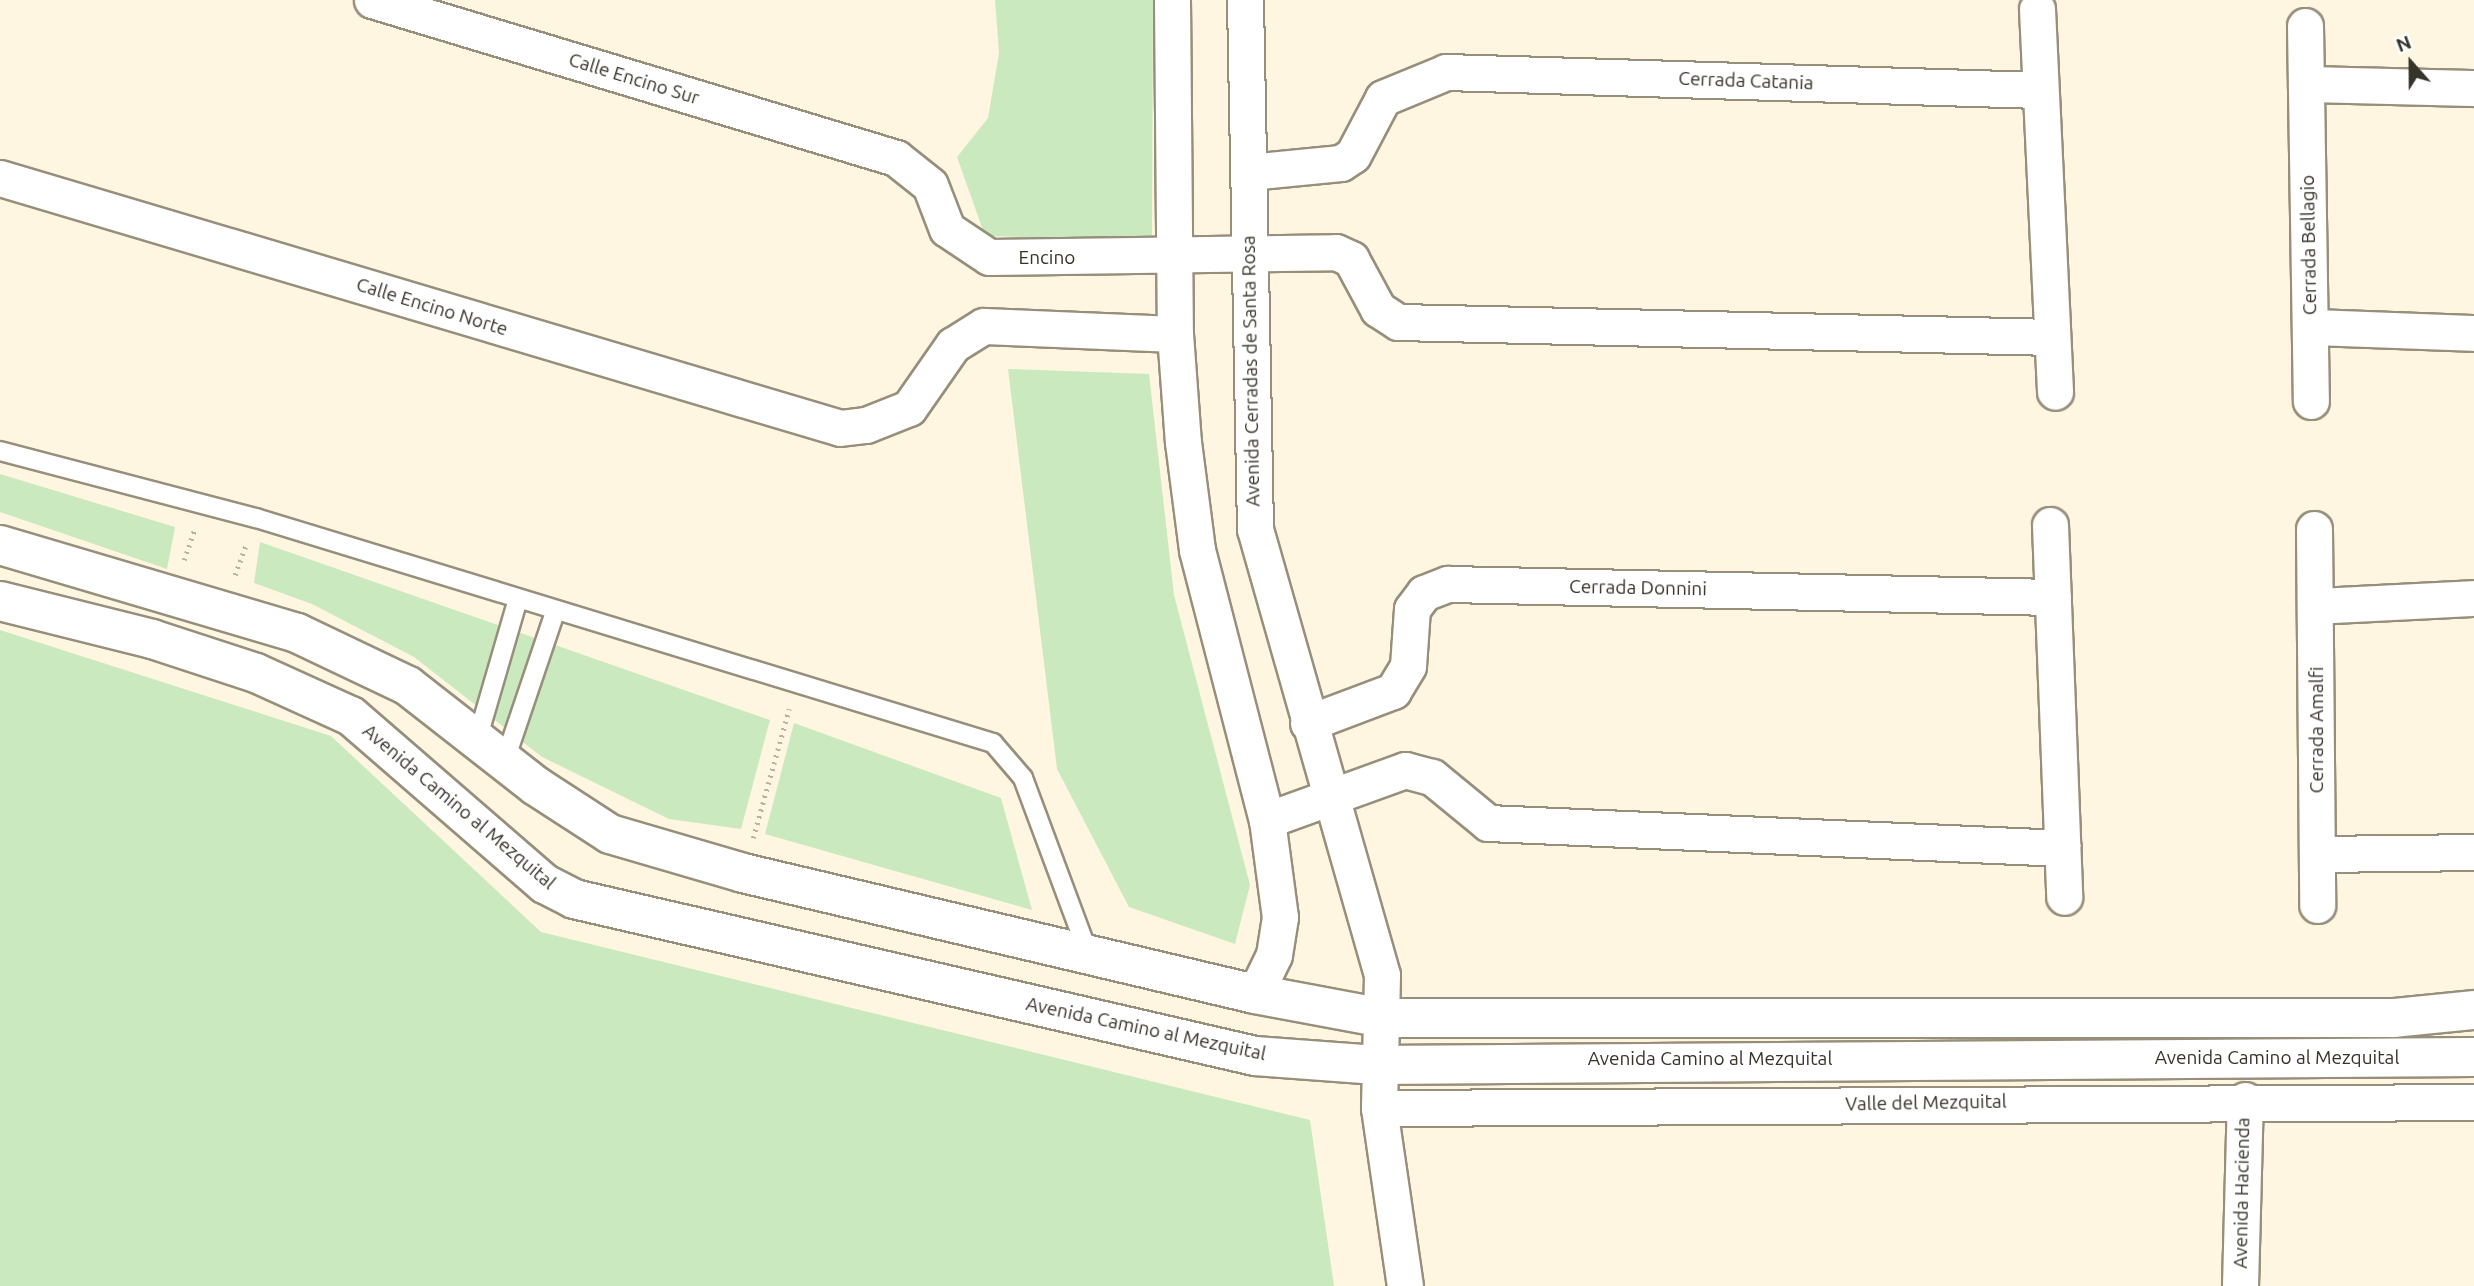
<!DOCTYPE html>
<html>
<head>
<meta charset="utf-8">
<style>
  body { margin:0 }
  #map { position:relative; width:2474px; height:1286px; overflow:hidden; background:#fef6e0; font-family:Ubuntu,sans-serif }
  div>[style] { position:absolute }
  .green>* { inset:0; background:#cbe9bf }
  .path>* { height:4.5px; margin-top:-2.25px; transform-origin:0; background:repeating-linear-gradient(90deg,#b8b2a1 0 2px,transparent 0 7px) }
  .roads { filter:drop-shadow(2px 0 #978f7b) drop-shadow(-2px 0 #978f7b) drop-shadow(0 2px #978f7b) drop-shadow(0 -2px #978f7b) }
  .service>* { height:18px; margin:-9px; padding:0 9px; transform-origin:9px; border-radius:9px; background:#fff }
  .minor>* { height:35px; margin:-17.5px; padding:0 17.5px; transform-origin:17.5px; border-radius:17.5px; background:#fff }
  .secondary>* { height:38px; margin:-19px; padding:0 19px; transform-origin:19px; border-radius:19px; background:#fff }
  span { translate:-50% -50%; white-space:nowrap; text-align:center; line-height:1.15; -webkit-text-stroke:5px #fff; paint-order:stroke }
  .street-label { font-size:19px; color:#36332a }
  .north { position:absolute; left:2376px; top:28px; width:70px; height:70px; -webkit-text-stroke:5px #fff; paint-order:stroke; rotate:339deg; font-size:19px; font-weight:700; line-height:28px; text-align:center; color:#36332a }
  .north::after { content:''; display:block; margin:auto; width:24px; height:32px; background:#36332a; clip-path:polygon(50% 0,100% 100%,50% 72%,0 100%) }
</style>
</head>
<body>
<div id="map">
  <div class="green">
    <i style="clip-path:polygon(995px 0,1153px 0,1152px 240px,985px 236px,957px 157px,988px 118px,999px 53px)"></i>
    <i style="clip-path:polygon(1008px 369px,1149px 374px,1174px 595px,1250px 885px,1235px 944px,1129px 907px,1057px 769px)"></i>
    <i style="clip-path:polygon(0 474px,175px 527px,167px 569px,0 512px)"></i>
    <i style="clip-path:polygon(260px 542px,770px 720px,741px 829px,669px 819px,542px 757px,414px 657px,312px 604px,254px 583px)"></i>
    <i style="clip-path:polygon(0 630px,331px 736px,541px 932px,1310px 1120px,1334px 1286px,0 1286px)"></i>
    <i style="clip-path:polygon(794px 723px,1001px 798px,1032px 910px,765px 834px)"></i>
  </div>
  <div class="path">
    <i style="left:184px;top:560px;width:34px;rotate:-71deg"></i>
    <i style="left:235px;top:575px;width:33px;rotate:-70deg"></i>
    <i style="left:753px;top:838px;width:134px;rotate:-74.4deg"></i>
  </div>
  <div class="roads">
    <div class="service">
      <i style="left:0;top:451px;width:265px;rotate:14.7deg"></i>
      <i style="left:256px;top:518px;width:771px;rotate:16.98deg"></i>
      <i style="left:993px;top:743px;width:46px;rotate:49.4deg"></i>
      <i style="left:1023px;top:778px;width:189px;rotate:69.6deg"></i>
      <i style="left:477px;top:740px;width:147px;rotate:-73.8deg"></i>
      <i style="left:505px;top:760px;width:156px;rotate:-71.3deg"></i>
    </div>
    <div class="minor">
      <i style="left:372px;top:0;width:547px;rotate:16.78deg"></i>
      <i style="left:896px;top:158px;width:43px;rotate:38.5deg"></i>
      <i style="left:930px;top:185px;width:47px;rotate:68.9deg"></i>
      <i style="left:947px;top:229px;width:50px;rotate:33.7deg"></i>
      <i style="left:989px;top:257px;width:347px;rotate:-0.8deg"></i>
      <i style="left:1336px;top:252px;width:17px;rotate:25deg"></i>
      <i style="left:1351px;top:259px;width:57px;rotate:61.6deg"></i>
      <i style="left:1378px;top:309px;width:24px;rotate:33deg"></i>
      <i style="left:1398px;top:322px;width:654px;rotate:1.31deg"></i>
      <i style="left:1172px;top:0;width:334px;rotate:89.5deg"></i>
      <i style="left:1175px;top:334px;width:108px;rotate:85.8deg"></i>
      <i style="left:1183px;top:442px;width:109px;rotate:82.6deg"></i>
      <i style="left:1197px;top:550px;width:279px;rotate:75.5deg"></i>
      <i style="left:1267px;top:820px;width:98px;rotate:82.4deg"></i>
      <i style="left:1280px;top:917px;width:38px;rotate:99deg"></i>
      <i style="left:1274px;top:955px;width:43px;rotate:116deg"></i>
      <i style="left:1245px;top:0;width:529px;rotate:88.92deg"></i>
      <i style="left:1255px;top:529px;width:464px;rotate:74.1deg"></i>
      <i style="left:1382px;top:975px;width:133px;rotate:91.3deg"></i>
      <i style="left:1379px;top:1108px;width:180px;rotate:81.7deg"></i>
      <i style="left:2037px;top:9px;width:383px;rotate:87.3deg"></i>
      <i style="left:2305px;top:26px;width:375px;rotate:89.1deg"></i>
      <i style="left:2306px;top:84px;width:168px;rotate:1.4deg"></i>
      <i style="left:1249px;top:172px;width:92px;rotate:-5.6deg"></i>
      <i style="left:1341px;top:163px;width:14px;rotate:-34deg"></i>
      <i style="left:1353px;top:155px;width:64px;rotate:-62.2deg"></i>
      <i style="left:1383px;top:98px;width:68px;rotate:-22.4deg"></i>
      <i style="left:1446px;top:72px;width:594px;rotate:1.74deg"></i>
      <i style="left:0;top:178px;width:876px;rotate:16.57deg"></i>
      <i style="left:840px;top:428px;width:26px;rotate:-7deg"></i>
      <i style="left:866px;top:425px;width:46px;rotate:-21.6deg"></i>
      <i style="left:909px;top:408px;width:77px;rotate:-55.1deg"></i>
      <i style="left:953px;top:345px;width:36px;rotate:-32deg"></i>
      <i style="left:984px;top:326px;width:191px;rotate:2.4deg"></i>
      <i style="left:2311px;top:327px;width:163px;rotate:2.1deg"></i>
      <i style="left:2050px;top:525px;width:372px;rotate:87.8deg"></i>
      <i style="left:2314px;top:529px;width:376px;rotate:89.5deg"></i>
      <i style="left:2316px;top:606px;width:158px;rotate:-2.9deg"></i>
      <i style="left:1308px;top:723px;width:91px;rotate:-20.6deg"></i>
      <i style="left:1393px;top:691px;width:29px;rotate:-59deg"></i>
      <i style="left:1408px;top:666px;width:57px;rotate:-86deg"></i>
      <i style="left:1412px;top:609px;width:20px;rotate:-53deg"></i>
      <i style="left:1424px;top:593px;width:26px;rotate:-21deg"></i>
      <i style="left:1448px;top:584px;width:605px;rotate:1.23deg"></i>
      <i style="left:1267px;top:820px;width:147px;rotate:-19.9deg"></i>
      <i style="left:1405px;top:770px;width:28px;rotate:15deg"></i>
      <i style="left:1432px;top:777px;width:72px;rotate:39.4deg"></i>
      <i style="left:1488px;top:823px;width:575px;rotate:2.49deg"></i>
      <i style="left:2317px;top:854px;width:157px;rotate:-0.7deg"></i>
      <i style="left:1379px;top:1108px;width:1095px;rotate:-0.31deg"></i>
      <i style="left:2240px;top:1286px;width:186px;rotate:-88.5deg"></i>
    </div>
    <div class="secondary">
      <i style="left:0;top:545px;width:310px;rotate:16.5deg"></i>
      <i style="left:297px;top:633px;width:123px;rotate:25.5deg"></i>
      <i style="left:408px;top:686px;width:162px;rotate:38deg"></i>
      <i style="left:536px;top:786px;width:88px;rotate:33deg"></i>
      <i style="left:610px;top:834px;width:139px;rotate:16.3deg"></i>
      <i style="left:743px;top:873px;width:526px;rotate:13.3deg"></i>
      <i style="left:1255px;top:994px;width:130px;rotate:10.6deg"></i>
      <i style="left:1383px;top:1018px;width:1011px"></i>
      <i style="left:2394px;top:1018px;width:80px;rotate:-5.7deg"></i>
      <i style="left:0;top:601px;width:157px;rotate:14deg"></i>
      <i style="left:152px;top:639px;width:109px;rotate:18.1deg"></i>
      <i style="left:256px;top:673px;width:104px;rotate:24.4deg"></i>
      <i style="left:351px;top:716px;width:257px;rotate:40.9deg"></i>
      <i style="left:545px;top:884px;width:33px;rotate:27deg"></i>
      <i style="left:574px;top:899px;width:699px;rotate:12.98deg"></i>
      <i style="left:1255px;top:1056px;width:122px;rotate:4.2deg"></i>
      <i style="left:1377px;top:1065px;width:1097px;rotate:-0.42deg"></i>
    </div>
  </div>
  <div class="street-label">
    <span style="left:634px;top:79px;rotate:17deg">Calle Encino Sur</span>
    <span style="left:1746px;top:81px;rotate:2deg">Cerrada Catania</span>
    <span style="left:2309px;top:245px;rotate:-91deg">Cerrada Bellagio</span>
    <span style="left:1047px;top:258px">Encino</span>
    <span style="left:432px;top:307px;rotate:17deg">Calle Encino Norte</span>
    <span style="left:1251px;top:371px;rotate:-91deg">Avenida Cerradas de Santa Rosa</span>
    <span style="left:1638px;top:588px;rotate:1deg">Cerrada Donnini</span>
    <span style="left:2317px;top:730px;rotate:-90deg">Cerrada Amalfi</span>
    <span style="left:459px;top:807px;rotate:40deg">Avenida Camino al Mezquital</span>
    <span style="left:1146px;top:1029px;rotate:12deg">Avenida Camino al Mezquital</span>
    <span style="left:2277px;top:1058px">Avenida Camino al Mezquital</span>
    <span style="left:1710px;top:1059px">Avenida Camino al Mezquital</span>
    <span style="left:1926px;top:1103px;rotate:-1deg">Valle del Mezquital</span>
    <span style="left:2242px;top:1193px;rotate:-89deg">Avenida Hacienda</span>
  </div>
  <div class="north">N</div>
</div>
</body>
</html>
